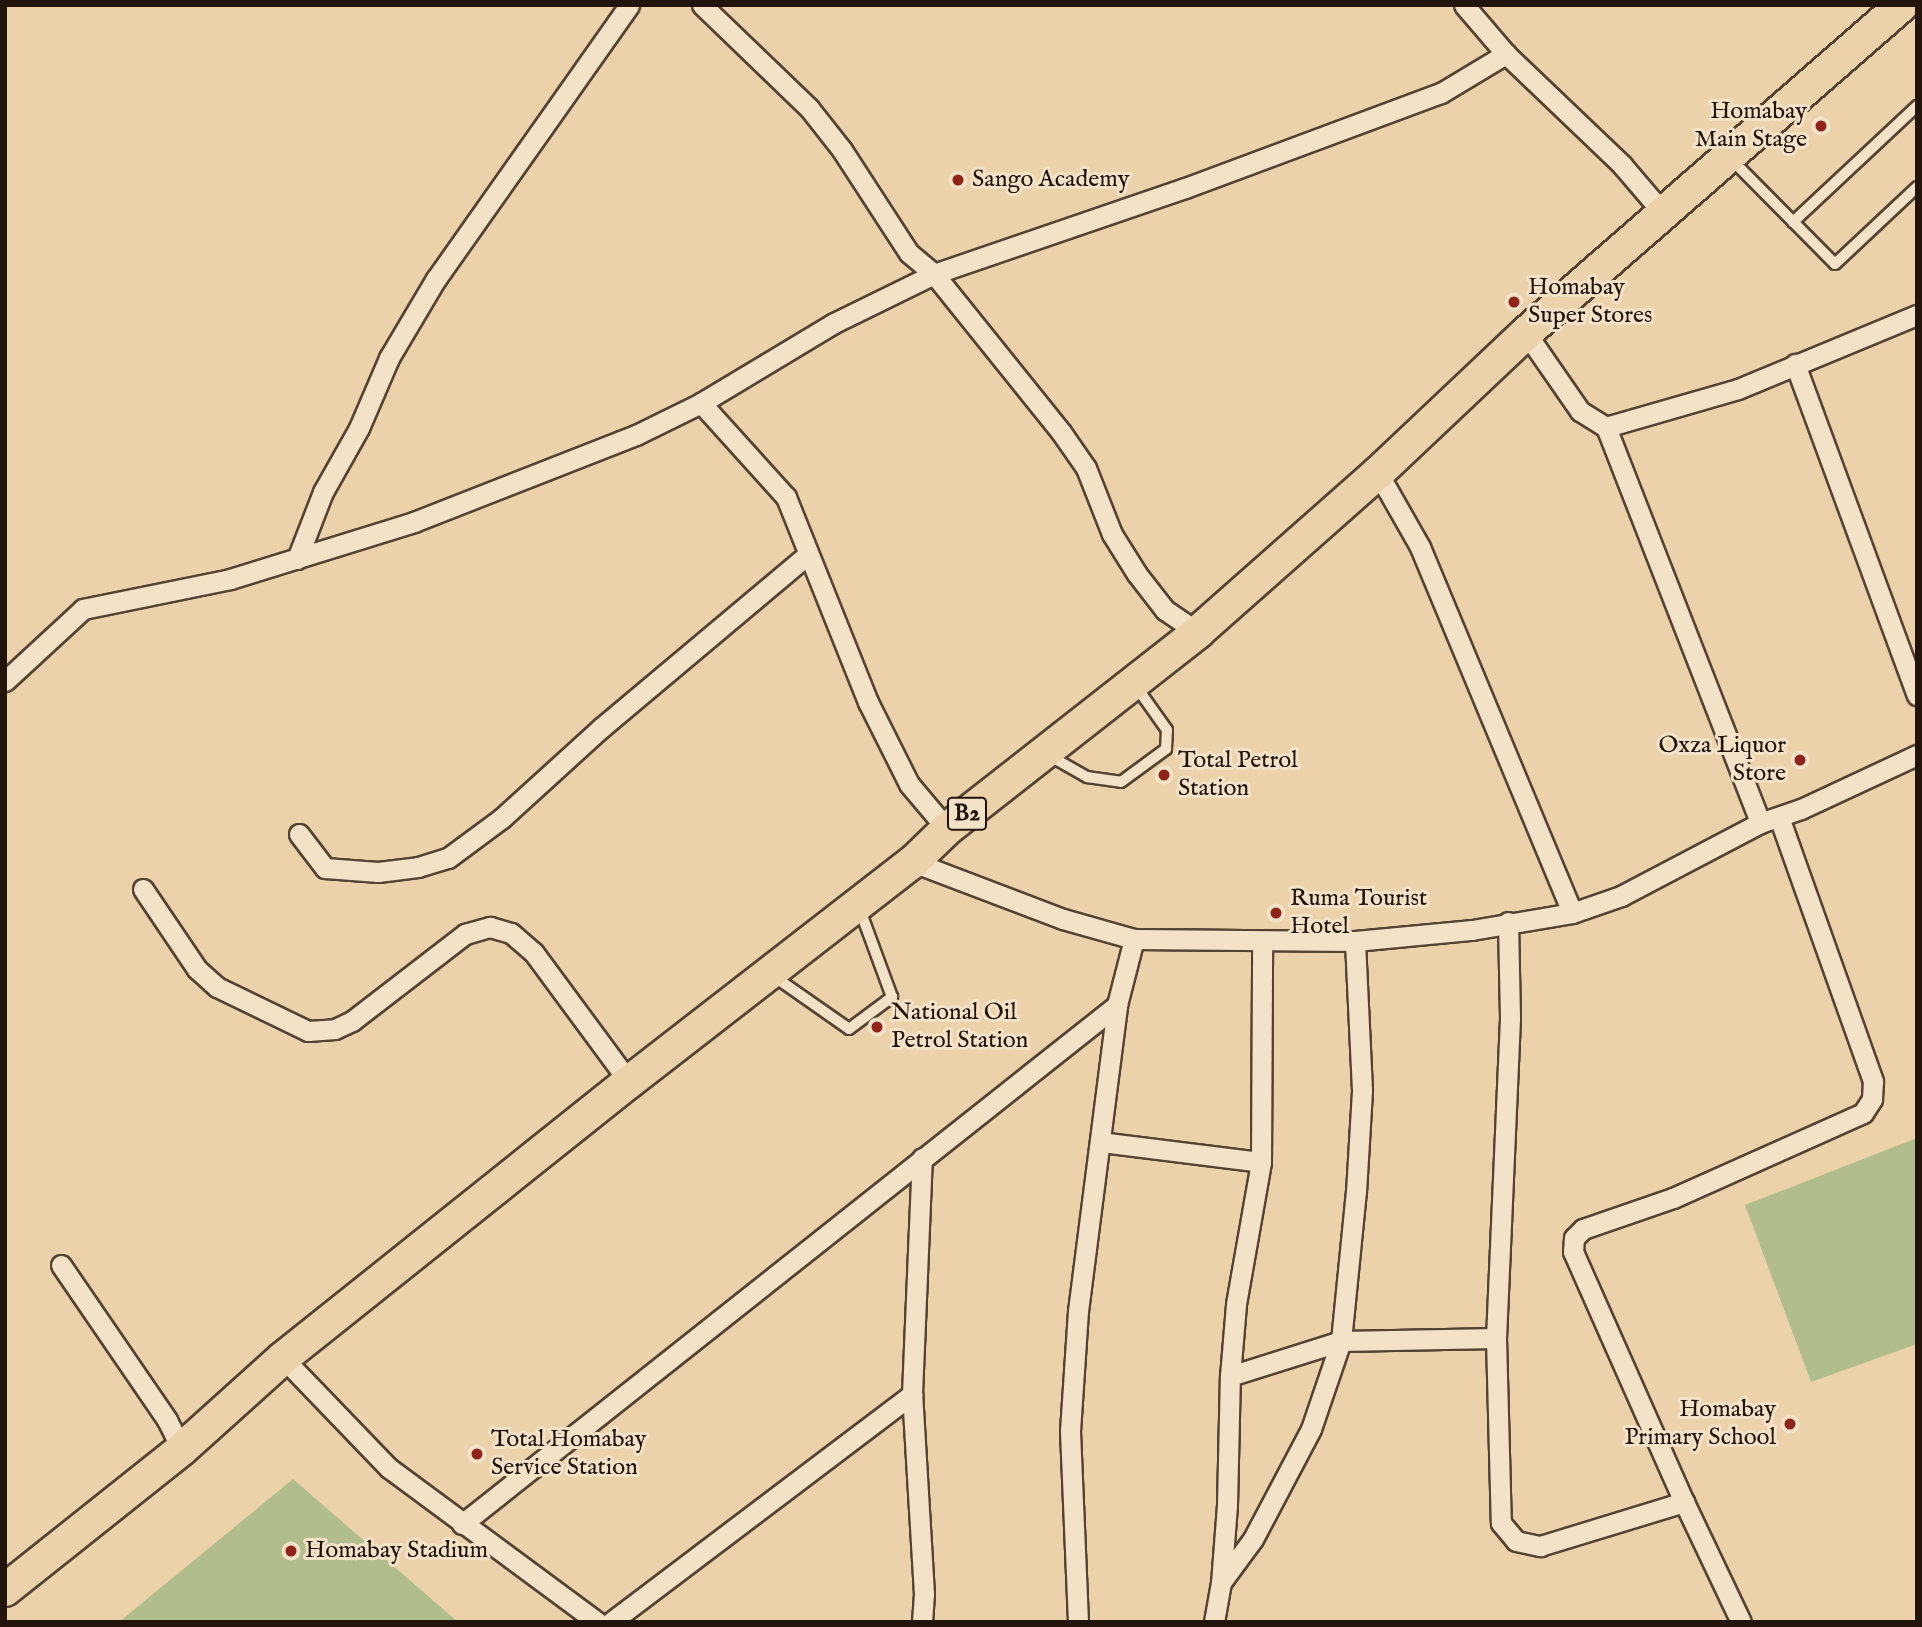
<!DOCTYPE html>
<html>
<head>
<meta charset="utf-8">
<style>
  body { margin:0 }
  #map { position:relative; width:1922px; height:1627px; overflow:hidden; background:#ecd2aa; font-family:"IM FELL English",serif }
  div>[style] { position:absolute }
  .green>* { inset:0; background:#b2bd8d }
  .roads { filter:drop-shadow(2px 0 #544333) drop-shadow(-2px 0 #544333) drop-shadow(0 2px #544333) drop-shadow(0 -2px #544333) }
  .service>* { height:10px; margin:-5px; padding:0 5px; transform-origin:5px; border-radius:5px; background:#f3e2c8 }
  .minor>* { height:19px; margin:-9.5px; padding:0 9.5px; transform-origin:9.5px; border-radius:9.5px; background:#f3e2c8 }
  .trunk>* { height:32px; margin:-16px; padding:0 16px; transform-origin:16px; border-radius:16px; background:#ecd2aa }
  .dots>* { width:19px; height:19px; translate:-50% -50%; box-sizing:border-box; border:4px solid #f3e2c8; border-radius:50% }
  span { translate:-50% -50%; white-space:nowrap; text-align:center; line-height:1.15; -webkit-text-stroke:6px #f3e2c8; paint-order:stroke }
  .shield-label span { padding:2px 5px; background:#f3e2c8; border:2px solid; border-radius:5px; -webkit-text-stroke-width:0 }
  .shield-label { font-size:23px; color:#22130b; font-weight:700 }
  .poi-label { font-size:24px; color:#22130b }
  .right { translate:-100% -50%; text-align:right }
  .left { translate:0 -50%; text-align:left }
  .frame { position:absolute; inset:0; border:7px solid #22130b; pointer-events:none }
</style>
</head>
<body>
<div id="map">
  <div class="green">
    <i style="clip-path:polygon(1917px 1138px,1917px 1344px,1811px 1382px,1745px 1205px)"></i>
    <i style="clip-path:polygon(293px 1479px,458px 1622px,119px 1622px)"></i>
  </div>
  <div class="roads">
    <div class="service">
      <i style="left:1732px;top:160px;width:146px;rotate:45.3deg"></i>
      <i style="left:1835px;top:264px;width:112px;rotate:-43.2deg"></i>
      <i style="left:1793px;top:222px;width:170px;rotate:-43.1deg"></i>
      <i style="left:1050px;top:756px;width:43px;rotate:29.6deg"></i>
      <i style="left:1087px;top:777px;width:34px;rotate:8deg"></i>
      <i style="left:1121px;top:782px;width:56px;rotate:-36.3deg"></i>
      <i style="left:1166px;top:749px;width:19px;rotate:-87deg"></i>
      <i style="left:1167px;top:730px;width:55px;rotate:-125.4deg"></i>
      <i style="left:772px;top:975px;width:94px;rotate:35deg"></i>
      <i style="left:849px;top:1029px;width:54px;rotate:-36.7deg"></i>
      <i style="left:892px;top:997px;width:93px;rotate:-110.2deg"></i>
    </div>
    <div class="minor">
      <i style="left:702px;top:5px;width:149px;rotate:43.9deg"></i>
      <i style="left:809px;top:108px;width:53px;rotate:51.8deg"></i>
      <i style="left:842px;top:150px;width:123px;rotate:57deg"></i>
      <i style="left:909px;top:253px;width:33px;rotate:40deg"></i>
      <i style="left:934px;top:274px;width:203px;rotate:51.2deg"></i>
      <i style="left:1061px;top:432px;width:44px;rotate:55.2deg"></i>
      <i style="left:1086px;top:468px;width:71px;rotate:68.5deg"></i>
      <i style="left:1112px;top:534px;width:47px;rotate:58deg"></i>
      <i style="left:1137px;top:574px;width:46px;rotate:52.1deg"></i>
      <i style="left:1165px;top:610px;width:40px;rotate:34deg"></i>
      <i style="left:1464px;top:5px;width:65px;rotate:49.4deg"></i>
      <i style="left:1506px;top:54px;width:161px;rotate:43.7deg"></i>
      <i style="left:1622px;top:165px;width:63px;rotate:49.5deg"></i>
      <i style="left:1526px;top:333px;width:95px;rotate:55.3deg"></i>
      <i style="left:1580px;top:411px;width:31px;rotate:32deg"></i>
      <i style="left:1606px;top:427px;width:137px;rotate:-16.1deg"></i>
      <i style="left:1738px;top:389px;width:194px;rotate:-22.5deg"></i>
      <i style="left:1795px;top:364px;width:353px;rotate:69.8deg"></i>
      <i style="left:701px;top:403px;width:127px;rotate:47.9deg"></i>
      <i style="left:786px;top:497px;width:221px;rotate:68.2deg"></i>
      <i style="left:868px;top:702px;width:92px;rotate:63.4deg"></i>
      <i style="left:909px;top:784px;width:59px;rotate:49.8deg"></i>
      <i style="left:1606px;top:427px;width:425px;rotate:68.7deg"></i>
      <i style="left:1378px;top:473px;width:85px;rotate:60.4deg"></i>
      <i style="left:1420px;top:547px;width:396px;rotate:67.4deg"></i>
      <i style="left:297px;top:559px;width:72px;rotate:-68.8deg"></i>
      <i style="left:323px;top:492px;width:73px;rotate:-60.6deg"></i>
      <i style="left:359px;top:428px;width:76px;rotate:-66.8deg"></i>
      <i style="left:389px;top:358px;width:92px;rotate:-59.3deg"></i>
      <i style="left:436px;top:279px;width:335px;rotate:-54.8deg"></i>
      <i style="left:5px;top:681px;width:106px;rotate:-42.7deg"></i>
      <i style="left:83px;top:609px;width:150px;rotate:-11.5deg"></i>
      <i style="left:230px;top:579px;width:193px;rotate:-17.2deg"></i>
      <i style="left:414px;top:522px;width:238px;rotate:-21.4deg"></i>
      <i style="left:636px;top:435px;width:72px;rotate:-26.2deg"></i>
      <i style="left:701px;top:403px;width:155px;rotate:-31deg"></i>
      <i style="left:834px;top:323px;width:111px;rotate:-26.1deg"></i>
      <i style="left:934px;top:274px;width:265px;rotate:-18.9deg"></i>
      <i style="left:1185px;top:188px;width:273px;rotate:-20.4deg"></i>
      <i style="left:1441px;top:93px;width:76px;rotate:-31deg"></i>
      <i style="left:299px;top:834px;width:43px;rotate:52.6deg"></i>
      <i style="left:325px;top:868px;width:53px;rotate:4.3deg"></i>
      <i style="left:378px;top:872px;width:40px;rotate:-7.1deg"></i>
      <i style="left:418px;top:867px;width:31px;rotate:-17deg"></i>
      <i style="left:448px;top:858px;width:67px;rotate:-36.5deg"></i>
      <i style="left:502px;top:818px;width:134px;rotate:-42.3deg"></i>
      <i style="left:601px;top:728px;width:269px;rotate:-40deg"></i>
      <i style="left:913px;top:862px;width:160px;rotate:20.8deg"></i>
      <i style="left:1063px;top:919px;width:74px;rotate:15.7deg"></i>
      <i style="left:1134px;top:939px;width:221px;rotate:0.5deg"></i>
      <i style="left:1355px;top:941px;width:118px;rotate:-5.4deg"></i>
      <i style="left:1472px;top:930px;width:101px;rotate:-9.6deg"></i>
      <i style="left:1572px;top:913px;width:52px;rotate:-19.1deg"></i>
      <i style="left:1621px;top:896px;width:157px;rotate:-27.7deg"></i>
      <i style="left:1760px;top:823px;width:43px;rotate:-18.9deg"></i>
      <i style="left:1801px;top:809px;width:128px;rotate:-25deg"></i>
      <i style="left:143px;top:889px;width:97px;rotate:56deg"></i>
      <i style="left:197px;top:969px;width:27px;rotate:42deg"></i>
      <i style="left:217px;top:987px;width:101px;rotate:25.8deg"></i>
      <i style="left:308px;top:1031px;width:27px;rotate:-4deg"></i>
      <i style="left:335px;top:1029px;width:19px;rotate:-25deg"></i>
      <i style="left:352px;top:1021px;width:143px;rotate:-37.6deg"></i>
      <i style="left:465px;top:934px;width:26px;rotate:-16deg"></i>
      <i style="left:490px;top:927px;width:22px;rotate:16deg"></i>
      <i style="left:511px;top:933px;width:30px;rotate:41deg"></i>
      <i style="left:534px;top:953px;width:160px;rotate:53.6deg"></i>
      <i style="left:1508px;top:922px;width:96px;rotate:88.8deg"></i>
      <i style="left:1510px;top:1018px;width:320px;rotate:92.5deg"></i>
      <i style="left:1496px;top:1338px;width:185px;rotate:88.5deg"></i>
      <i style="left:1501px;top:1523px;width:23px;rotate:50deg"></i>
      <i style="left:1516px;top:1541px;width:25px;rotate:12deg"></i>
      <i style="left:1540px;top:1546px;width:151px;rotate:-17deg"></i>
      <i style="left:1101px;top:1142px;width:161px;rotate:7.1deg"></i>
      <i style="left:61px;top:1265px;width:188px;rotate:55.6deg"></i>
      <i style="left:167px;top:1420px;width:33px;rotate:63deg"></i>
      <i style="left:283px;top:1358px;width:153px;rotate:46.1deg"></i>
      <i style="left:389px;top:1468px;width:259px;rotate:36.5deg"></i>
      <i style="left:1230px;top:1376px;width:116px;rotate:-17.5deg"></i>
      <i style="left:1341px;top:1341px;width:155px;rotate:-1.1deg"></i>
      <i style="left:462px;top:1524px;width:836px;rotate:-38.39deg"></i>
      <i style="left:1222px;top:1581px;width:52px;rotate:-53.6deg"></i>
      <i style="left:1253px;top:1539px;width:124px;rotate:-62.2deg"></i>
      <i style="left:1311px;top:1429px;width:93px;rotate:-71.2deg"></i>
      <i style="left:1341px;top:1341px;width:150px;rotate:-84.3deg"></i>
      <i style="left:1356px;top:1192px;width:102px;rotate:-86.6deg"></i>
      <i style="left:1362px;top:1090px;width:149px;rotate:-92.7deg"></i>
      <i style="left:611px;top:1622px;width:378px;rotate:-37.1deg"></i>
      <i style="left:922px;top:1622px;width:28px;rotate:-86deg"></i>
      <i style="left:924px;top:1594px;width:200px;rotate:-93.4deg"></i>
      <i style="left:912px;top:1394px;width:236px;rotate:-87.6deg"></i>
      <i style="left:1078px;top:1622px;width:191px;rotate:-92.4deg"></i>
      <i style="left:1070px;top:1431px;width:120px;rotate:-86.2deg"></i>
      <i style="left:1078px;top:1311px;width:308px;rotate:-82.7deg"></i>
      <i style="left:1117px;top:1005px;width:68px;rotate:-75.6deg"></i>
      <i style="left:1214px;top:1622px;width:40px;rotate:-80deg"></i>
      <i style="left:1221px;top:1583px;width:78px;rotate:-85.6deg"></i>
      <i style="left:1227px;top:1505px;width:129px;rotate:-88.7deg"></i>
      <i style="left:1230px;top:1376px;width:72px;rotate:-85.2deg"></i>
      <i style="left:1236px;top:1304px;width:144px;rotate:-80deg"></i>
      <i style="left:1261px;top:1162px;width:220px;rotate:-89.7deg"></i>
      <i style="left:1741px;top:1622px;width:133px;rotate:-115.4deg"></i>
      <i style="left:1684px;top:1502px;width:274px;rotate:-113.9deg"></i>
      <i style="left:1573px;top:1252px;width:14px;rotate:-86deg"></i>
      <i style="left:1574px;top:1238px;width:13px;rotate:-45deg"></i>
      <i style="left:1583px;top:1229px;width:95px;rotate:-19deg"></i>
      <i style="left:1673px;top:1198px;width:208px;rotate:-24.1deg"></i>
      <i style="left:1863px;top:1113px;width:17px;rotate:-57deg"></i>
      <i style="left:1872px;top:1099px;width:18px;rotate:-87deg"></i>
      <i style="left:1873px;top:1081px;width:280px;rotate:-109.6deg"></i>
    </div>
    <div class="trunk">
      <i style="left:5px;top:1590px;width:226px;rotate:-38.5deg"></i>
      <i style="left:182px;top:1449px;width:136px;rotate:-42deg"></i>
      <i style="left:283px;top:1358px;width:443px;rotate:-38.6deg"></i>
      <i style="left:629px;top:1082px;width:359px;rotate:-37.8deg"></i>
      <i style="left:913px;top:862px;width:47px;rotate:-44.1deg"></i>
      <i style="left:947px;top:829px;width:319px;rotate:-38.1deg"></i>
      <i style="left:1198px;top:632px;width:240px;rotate:-41.5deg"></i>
      <i style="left:1378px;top:473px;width:204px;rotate:-43.4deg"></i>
      <i style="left:1526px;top:333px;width:499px;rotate:-41.1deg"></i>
    </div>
  </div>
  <div class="dots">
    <i style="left:1821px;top:126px;background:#8f2418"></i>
    <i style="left:958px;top:180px;background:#8f2418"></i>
    <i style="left:1514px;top:302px;background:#8f2418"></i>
    <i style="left:1800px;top:760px;background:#8f2418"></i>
    <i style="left:1164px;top:775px;background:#8f2418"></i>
    <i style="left:1276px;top:913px;background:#8f2418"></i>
    <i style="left:877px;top:1027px;background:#8f2418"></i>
    <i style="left:1790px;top:1424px;background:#8f2418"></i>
    <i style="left:477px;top:1454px;background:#8f2418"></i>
    <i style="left:291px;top:1551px;background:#8f2418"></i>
  </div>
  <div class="shield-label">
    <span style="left:967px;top:814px">B2</span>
  </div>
  <div class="poi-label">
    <span class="right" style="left:1807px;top:126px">Homabay<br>Main Stage</span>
    <span class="left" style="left:972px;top:180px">Sango Academy</span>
    <span class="left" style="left:1528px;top:302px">Homabay<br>Super Stores</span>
    <span class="right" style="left:1786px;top:760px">Oxza Liquor<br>Store</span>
    <span class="left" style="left:1178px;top:775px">Total Petrol<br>Station</span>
    <span class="left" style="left:1290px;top:913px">Ruma Tourist<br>Hotel</span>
    <span class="left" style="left:891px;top:1027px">National Oil<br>Petrol Station</span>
    <span class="right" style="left:1776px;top:1424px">Homabay<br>Primary School</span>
    <span class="left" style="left:491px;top:1454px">Total Homabay<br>Service Station</span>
    <span class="left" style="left:305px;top:1551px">Homabay Stadium</span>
  </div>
  <div class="frame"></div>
</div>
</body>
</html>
